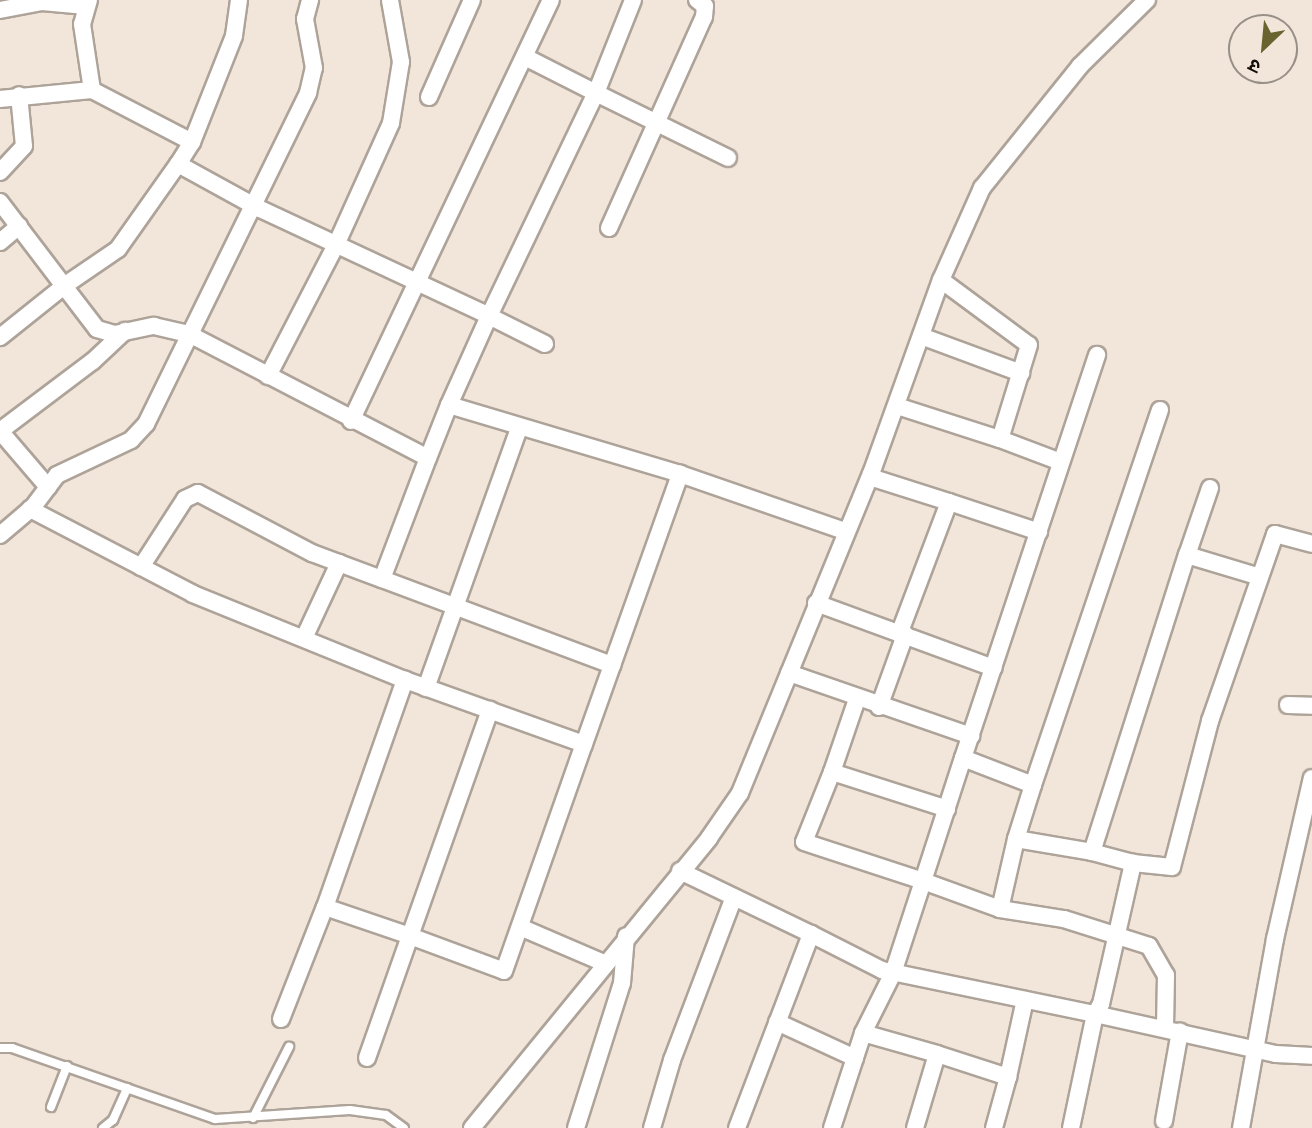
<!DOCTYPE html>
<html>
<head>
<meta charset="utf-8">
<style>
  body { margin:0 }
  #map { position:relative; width:1312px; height:1128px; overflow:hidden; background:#f2e6db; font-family:Signika,"Noto Sans Devanagari",sans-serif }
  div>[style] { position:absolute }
  .roads { filter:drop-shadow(2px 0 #aea399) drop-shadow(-2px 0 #aea399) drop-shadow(0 2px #aea399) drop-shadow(0 -2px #aea399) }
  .lane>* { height:8px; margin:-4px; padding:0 4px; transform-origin:4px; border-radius:4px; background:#fff }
  .street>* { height:16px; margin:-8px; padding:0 8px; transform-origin:8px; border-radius:8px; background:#fff }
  span { translate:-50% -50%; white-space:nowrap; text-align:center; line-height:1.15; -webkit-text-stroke:7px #f2e6db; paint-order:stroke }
  .north { position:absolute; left:1228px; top:14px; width:70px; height:70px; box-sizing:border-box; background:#f2e6db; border:2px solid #989087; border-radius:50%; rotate:206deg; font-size:19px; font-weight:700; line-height:28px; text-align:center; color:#120e0a }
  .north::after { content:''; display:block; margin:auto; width:24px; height:32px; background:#69632f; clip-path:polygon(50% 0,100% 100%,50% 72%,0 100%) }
</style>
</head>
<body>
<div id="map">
  <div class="roads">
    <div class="lane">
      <i style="left:0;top:1048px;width:12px"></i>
      <i style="left:12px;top:1048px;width:215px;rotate:19.3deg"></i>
      <i style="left:215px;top:1119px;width:135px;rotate:-3.8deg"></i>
      <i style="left:350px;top:1110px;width:36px;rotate:8deg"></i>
      <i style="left:386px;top:1115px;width:22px;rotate:36deg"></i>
      <i style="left:51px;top:1107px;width:44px;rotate:-68.7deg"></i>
      <i style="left:253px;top:1118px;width:80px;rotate:-63.1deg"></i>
      <i style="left:103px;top:1128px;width:13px;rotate:-39deg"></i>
      <i style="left:113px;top:1120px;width:35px;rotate:-66deg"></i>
    </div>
    <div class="street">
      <i style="left:89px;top:0;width:25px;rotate:106deg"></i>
      <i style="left:82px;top:24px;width:67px;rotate:81.4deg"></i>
      <i style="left:92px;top:90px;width:113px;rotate:27.5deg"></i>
      <i style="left:239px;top:0;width:36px;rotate:98deg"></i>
      <i style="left:234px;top:36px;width:114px;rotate:111.6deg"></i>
      <i style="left:192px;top:142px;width:26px;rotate:122deg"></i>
      <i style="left:178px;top:164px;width:94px;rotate:28.8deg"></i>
      <i style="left:260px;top:209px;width:253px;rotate:25deg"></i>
      <i style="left:489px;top:316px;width:98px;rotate:114.2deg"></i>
      <i style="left:449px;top:405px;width:241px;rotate:16.6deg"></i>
      <i style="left:680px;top:474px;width:175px;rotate:19.1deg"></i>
      <i style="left:0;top:10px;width:43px;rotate:-10.8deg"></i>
      <i style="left:42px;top:2px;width:44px;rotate:5.2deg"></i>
      <i style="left:527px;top:58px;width:77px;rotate:26.9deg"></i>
      <i style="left:596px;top:93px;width:100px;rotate:-68.3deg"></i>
      <i style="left:429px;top:97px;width:106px;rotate:-66.1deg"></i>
      <i style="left:0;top:99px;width:92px;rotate:-5.6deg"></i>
      <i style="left:178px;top:164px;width:104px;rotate:125.2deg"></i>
      <i style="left:118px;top:249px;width:65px;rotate:145.6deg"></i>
      <i style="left:64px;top:286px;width:54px;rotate:52.5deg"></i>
      <i style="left:97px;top:329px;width:19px;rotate:16deg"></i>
      <i style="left:115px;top:334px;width:40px;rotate:-12deg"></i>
      <i style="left:154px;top:326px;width:36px;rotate:13deg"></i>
      <i style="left:189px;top:334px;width:269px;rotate:27.4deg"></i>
      <i style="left:428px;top:458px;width:57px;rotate:-68.4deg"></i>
      <i style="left:0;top:172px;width:35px;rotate:-47deg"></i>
      <i style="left:24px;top:146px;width:51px;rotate:-95.6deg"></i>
      <i style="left:0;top:202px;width:106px;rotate:52.7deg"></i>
      <i style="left:64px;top:286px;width:82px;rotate:141.4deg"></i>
      <i style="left:609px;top:228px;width:231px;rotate:-65.8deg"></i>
      <i style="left:704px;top:17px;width:11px;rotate:-85deg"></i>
      <i style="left:705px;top:6px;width:10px;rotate:-143deg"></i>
      <i style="left:0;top:242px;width:25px;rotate:-40deg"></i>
      <i style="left:941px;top:280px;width:109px;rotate:36.5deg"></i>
      <i style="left:1029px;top:345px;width:98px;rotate:107.1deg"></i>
      <i style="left:1000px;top:439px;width:65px;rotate:20.7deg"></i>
      <i style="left:921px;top:336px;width:107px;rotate:20.3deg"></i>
      <i style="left:545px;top:344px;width:63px;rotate:-153.4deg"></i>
      <i style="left:489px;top:316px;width:247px;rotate:-64.4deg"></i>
      <i style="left:596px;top:93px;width:147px;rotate:26.2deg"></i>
      <i style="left:268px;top:376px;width:148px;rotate:-62.6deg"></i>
      <i style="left:336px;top:245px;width:134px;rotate:-65.7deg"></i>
      <i style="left:391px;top:123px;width:62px;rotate:-80.7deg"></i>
      <i style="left:401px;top:62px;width:63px;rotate:-100.1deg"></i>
      <i style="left:897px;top:406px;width:108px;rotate:17.8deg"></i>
      <i style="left:351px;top:421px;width:466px;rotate:-64.6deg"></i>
      <i style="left:0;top:431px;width:116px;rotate:-37deg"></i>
      <i style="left:93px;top:361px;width:44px;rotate:-43.2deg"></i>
      <i style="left:0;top:431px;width:74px;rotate:49.4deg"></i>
      <i style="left:870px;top:477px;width:83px;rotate:17.6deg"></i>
      <i style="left:949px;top:502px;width:141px;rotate:110.7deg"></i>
      <i style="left:1210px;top:488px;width:71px;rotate:108.9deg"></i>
      <i style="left:1187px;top:555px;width:76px;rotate:16.8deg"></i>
      <i style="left:949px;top:502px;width:95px;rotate:18.4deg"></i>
      <i style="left:30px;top:509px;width:184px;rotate:27.5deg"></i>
      <i style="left:193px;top:594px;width:229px;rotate:22.1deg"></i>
      <i style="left:405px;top:680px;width:190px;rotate:19.7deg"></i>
      <i style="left:584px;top:744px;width:287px;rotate:-70.4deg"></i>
      <i style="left:0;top:535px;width:43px;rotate:-40.3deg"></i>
      <i style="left:33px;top:507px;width:40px;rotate:-53deg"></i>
      <i style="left:57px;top:475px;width:82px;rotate:-25.3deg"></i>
      <i style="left:131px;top:440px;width:22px;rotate:-47deg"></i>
      <i style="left:146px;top:424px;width:369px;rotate:-63.9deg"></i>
      <i style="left:308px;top:93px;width:26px;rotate:-77deg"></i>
      <i style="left:314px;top:68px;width:50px;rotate:-100.4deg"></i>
      <i style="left:305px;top:19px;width:20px;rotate:-75deg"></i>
      <i style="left:141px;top:567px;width:81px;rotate:-57.1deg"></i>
      <i style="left:185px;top:499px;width:14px;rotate:-25deg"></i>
      <i style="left:198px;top:493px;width:129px;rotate:27.8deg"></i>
      <i style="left:312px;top:553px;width:75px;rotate:20.4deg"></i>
      <i style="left:382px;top:579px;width:129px;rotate:-69.2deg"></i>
      <i style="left:382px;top:579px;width:246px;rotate:20.5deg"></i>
      <i style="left:816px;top:603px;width:189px;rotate:20.1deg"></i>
      <i style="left:304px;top:638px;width:83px;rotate:-65deg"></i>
      <i style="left:789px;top:673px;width:193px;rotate:19.1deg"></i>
      <i style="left:426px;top:688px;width:276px;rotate:-70.3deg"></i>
      <i style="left:857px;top:699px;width:77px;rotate:108.9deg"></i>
      <i style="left:832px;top:772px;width:121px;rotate:17.8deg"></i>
      <i style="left:1288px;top:705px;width:24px;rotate:2deg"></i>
      <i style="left:879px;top:707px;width:77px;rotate:-70.1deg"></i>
      <i style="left:963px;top:758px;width:425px;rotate:-71.6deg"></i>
      <i style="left:832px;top:772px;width:75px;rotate:111.8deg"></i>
      <i style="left:804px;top:842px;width:125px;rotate:18.1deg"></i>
      <i style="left:923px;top:881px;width:129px;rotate:-72deg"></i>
      <i style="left:963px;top:758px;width:75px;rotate:21.1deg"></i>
      <i style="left:1033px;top:785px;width:57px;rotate:107.5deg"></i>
      <i style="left:1033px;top:785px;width:396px;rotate:-71.3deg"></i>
      <i style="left:1133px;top:863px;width:42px;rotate:-165deg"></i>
      <i style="left:1092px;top:852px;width:312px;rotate:-72.3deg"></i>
      <i style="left:680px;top:871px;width:145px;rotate:25.7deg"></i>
      <i style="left:325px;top:907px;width:241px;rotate:-70.6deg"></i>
      <i style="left:1000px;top:909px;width:65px;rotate:8.9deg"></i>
      <i style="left:1064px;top:919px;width:89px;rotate:17.6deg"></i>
      <i style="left:1149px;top:946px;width:34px;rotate:60deg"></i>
      <i style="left:1166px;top:975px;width:53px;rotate:91.1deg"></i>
      <i style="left:520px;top:927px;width:91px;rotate:23.2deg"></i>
      <i style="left:281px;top:1019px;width:120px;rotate:-68.6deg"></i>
      <i style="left:325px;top:907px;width:90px;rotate:18.8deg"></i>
      <i style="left:410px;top:936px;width:240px;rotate:-70.5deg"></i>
      <i style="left:777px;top:1022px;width:86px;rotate:24.8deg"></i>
      <i style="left:863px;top:1033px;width:77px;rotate:15.8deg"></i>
      <i style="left:367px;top:1058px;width:129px;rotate:-70.6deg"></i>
      <i style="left:410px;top:936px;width:100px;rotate:20.4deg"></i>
      <i style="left:504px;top:971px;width:241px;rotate:-70.6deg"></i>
      <i style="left:1164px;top:1121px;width:91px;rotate:-79.9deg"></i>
      <i style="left:472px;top:1128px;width:375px;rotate:-50.7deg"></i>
      <i style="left:709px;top:838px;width:55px;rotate:-55.4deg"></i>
      <i style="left:740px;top:793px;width:345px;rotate:-67.7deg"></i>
      <i style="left:871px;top:474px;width:206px;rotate:-70.2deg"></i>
      <i style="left:941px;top:280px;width:101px;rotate:-66deg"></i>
      <i style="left:982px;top:188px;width:156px;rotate:-51.2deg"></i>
      <i style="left:1080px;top:66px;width:94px;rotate:-44.6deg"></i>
      <i style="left:576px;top:1128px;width:152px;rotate:-72.4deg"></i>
      <i style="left:622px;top:983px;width:47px;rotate:-85.1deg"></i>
      <i style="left:652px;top:1128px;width:71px;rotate:-73.6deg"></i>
      <i style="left:672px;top:1060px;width:174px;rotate:-69.2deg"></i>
      <i style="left:737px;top:1128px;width:208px;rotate:-69.1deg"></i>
      <i style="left:811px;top:934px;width:80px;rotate:26.9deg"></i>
      <i style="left:882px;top:970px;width:217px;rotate:11.7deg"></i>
      <i style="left:1095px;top:1014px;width:12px;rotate:-59deg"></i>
      <i style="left:1101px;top:1004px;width:145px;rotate:-77.2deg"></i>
      <i style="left:1133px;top:863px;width:39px;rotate:6deg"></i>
      <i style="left:1172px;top:867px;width:151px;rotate:-75.4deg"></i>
      <i style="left:1210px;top:721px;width:198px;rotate:-70.8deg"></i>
      <i style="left:1275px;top:534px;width:38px;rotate:15deg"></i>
      <i style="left:832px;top:1128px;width:100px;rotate:-71.9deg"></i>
      <i style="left:863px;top:1033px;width:67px;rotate:-63.4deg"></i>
      <i style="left:893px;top:973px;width:97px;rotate:-71.9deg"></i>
      <i style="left:923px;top:881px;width:82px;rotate:20deg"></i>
      <i style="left:1000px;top:909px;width:72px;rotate:-77.1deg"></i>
      <i style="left:1016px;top:839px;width:77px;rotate:9.7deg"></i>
      <i style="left:915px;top:1128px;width:77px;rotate:-73.4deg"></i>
      <i style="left:937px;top:1054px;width:75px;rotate:17.9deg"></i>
      <i style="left:1008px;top:1077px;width:79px;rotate:-77.6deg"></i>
      <i style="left:994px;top:1128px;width:53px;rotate:-74.6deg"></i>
      <i style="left:1071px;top:1128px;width:116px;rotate:-78.1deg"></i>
      <i style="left:1095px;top:1014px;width:185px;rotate:12.5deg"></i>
      <i style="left:1276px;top:1054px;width:36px;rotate:3deg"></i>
      <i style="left:1241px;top:1128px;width:192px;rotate:-79.8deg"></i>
      <i style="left:1275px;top:939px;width:165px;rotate:-77.1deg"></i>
    </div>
  </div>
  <div class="north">उ</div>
</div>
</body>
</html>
